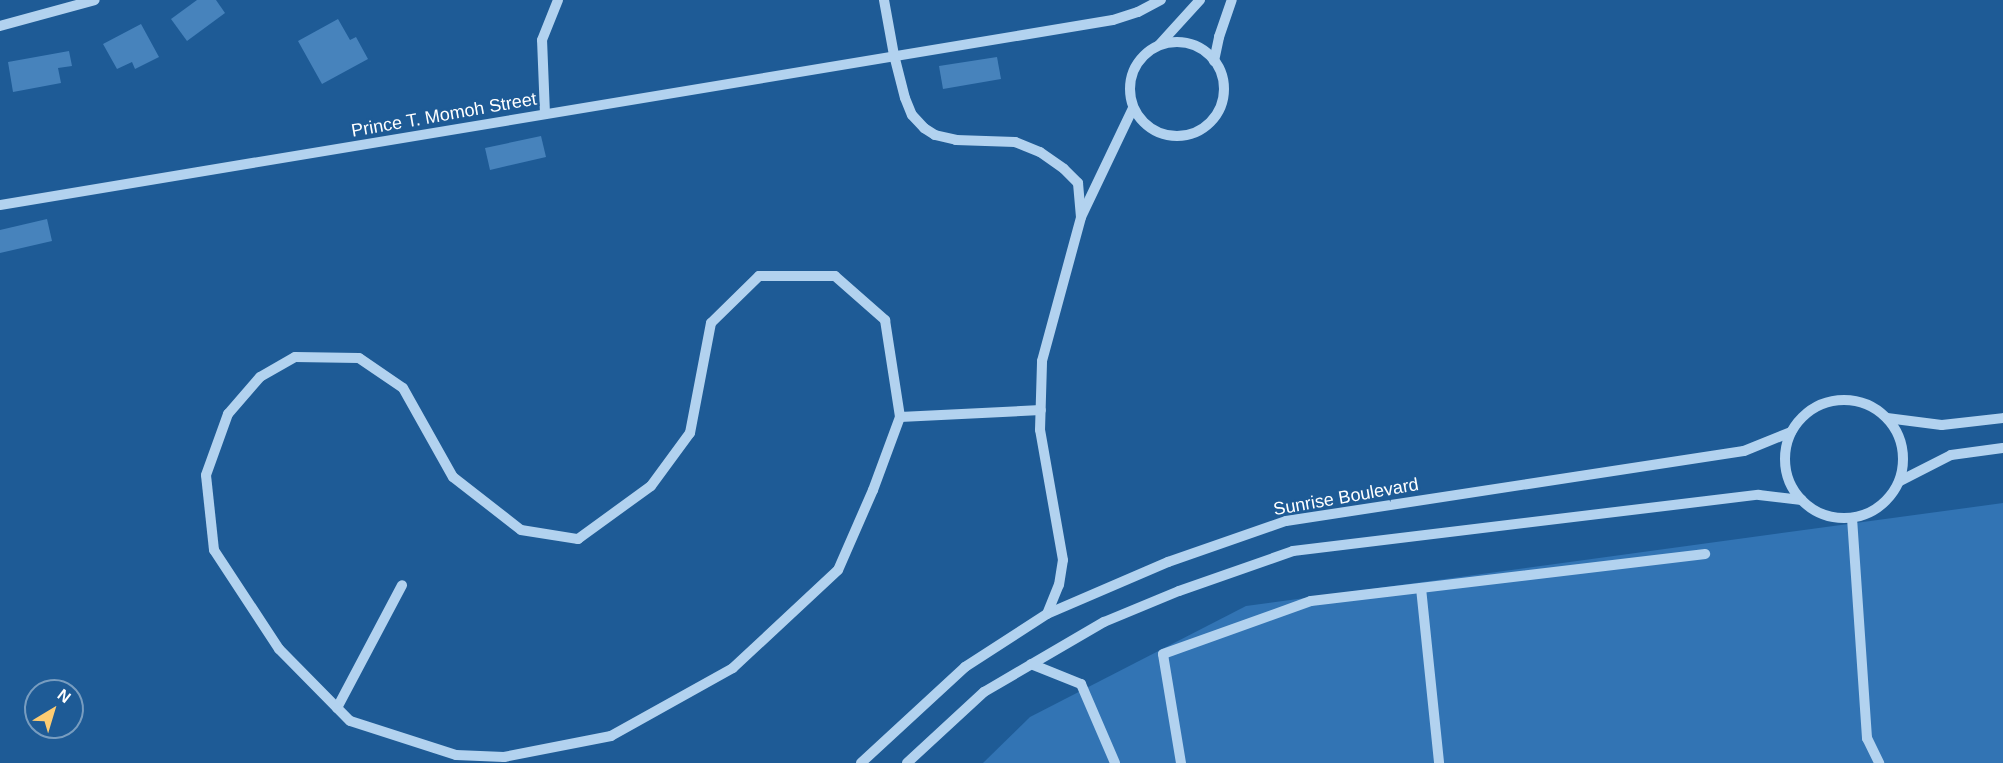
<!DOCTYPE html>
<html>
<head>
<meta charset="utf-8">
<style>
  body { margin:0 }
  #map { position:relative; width:2003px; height:763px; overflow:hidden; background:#1e5b96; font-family:Arial,sans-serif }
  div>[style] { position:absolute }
  .green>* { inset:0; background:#3274b4 }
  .building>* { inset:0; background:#4783bc }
  .minor>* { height:10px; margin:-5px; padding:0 5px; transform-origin:5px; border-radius:5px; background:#b2d2ef }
  .minor>.ring { margin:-5px; padding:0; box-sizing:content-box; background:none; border:10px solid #b2d2ef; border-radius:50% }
  span { translate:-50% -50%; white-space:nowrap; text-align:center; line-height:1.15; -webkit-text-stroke:4.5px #1e5b96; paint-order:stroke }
  .street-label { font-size:18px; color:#fff }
  .north { position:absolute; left:24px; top:679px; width:60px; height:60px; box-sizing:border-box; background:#1e5b96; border:2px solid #789dc0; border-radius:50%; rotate:38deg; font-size:16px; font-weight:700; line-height:24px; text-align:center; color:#fff }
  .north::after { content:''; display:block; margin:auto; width:21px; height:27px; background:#fdcc72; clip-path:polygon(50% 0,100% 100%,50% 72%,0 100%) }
</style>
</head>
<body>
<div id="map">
  <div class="green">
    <i style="clip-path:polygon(2003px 503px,2003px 763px,983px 763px,1030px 717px,1246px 606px)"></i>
  </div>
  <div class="building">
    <i style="clip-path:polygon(197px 0,216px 0,225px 13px,187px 41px,171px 19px)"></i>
    <i style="clip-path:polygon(338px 19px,350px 40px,356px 37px,368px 59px,322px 84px,298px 41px)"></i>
    <i style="clip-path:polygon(141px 24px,159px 57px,135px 69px,132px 62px,117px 69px,103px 44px)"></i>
    <i style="clip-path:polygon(69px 51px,72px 66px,58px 68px,61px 83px,13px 92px,8px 62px)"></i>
    <i style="clip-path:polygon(997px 57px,1001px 79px,943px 89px,939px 66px)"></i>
    <i style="clip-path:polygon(541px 136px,546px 157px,490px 170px,485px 148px)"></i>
    <i style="clip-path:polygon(47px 219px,52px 241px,0 253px,0 230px)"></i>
  </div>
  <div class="minor">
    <i style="left:884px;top:0;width:56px;rotate:79.7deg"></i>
    <i style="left:894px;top:55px;width:44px;rotate:75.7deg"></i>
    <i style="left:905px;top:98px;width:18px;rotate:68deg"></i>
    <i style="left:912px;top:115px;width:18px;rotate:47deg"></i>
    <i style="left:924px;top:128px;width:13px;rotate:32deg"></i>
    <i style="left:935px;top:135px;width:22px;rotate:13deg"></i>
    <i style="left:956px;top:140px;width:59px;rotate:1.9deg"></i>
    <i style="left:1015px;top:142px;width:27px;rotate:22deg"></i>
    <i style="left:1040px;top:152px;width:29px;rotate:35deg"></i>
    <i style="left:1064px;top:169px;width:20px;rotate:45deg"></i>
    <i style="left:1078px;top:183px;width:34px;rotate:85deg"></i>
    <i style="left:0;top:26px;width:98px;rotate:-15.3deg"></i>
    <i class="ring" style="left:1130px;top:42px;width:84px;height:84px"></i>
    <i style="left:1159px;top:45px;width:61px;rotate:-47.7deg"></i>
    <i style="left:1214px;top:61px;width:25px;rotate:-78deg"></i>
    <i style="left:1219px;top:37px;width:39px;rotate:-71deg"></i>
    <i style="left:545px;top:114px;width:74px;rotate:-92.3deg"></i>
    <i style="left:542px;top:40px;width:43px;rotate:-68.2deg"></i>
    <i style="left:0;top:205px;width:1128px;rotate:-9.44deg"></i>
    <i style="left:1113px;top:20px;width:26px;rotate:-18deg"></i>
    <i style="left:1138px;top:12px;width:26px;rotate:-28deg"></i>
    <i style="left:759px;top:276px;width:76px"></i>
    <i style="left:835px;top:276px;width:67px;rotate:41.3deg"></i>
    <i style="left:885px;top:320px;width:98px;rotate:81.2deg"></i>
    <i style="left:900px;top:417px;width:78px;rotate:110.3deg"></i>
    <i style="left:873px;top:490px;width:87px;rotate:113.6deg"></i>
    <i style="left:838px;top:570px;width:144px;rotate:137deg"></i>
    <i style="left:733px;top:668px;width:140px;rotate:150.9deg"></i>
    <i style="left:611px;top:736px;width:109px;rotate:168.9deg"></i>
    <i style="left:504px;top:757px;width:48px;rotate:-177.6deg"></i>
    <i style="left:456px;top:755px;width:111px;rotate:-162.2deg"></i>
    <i style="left:350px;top:721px;width:101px;rotate:-134.6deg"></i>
    <i style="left:279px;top:649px;width:118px;rotate:-123.3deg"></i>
    <i style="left:214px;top:550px;width:75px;rotate:-96.1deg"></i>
    <i style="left:206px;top:475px;width:65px;rotate:-70.2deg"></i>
    <i style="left:228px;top:414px;width:49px;rotate:-49.1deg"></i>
    <i style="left:260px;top:377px;width:40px;rotate:-29.7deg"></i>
    <i style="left:295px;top:357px;width:64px;rotate:0.9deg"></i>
    <i style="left:359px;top:358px;width:53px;rotate:34.3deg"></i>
    <i style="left:403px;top:388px;width:102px;rotate:60.7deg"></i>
    <i style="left:453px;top:477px;width:86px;rotate:37.9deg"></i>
    <i style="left:521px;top:530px;width:58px;rotate:9deg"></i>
    <i style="left:578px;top:539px;width:90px;rotate:-36deg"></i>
    <i style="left:651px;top:486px;width:66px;rotate:-53.7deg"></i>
    <i style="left:690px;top:433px;width:112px;rotate:-79.2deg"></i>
    <i style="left:711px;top:323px;width:67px;rotate:-44.4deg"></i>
    <i class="ring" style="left:1785px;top:400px;width:108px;height:108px"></i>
    <i style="left:900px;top:417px;width:141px;rotate:-2.8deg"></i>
    <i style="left:1887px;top:418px;width:55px;rotate:7.3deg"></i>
    <i style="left:1942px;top:425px;width:61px;rotate:-6.5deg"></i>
    <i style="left:1900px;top:481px;width:57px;rotate:-27deg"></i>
    <i style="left:1951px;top:455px;width:52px;rotate:-7.7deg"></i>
    <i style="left:1852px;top:518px;width:221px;rotate:86.1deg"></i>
    <i style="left:1867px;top:738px;width:28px;rotate:64deg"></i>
    <i style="left:1421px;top:588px;width:176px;rotate:84.1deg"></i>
    <i style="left:1047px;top:614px;width:31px;rotate:-68deg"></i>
    <i style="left:1059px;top:585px;width:25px;rotate:-81deg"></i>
    <i style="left:1063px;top:560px;width:132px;rotate:-100deg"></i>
    <i style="left:1040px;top:430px;width:69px;rotate:-88.3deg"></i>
    <i style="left:1042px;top:361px;width:149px;rotate:-74.8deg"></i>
    <i style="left:1081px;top:217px;width:121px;rotate:-64.5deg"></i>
    <i style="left:1031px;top:664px;width:54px;rotate:21.8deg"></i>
    <i style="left:1081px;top:684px;width:86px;rotate:66.7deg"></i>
    <i style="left:337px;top:708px;width:139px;rotate:-62.1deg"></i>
    <i style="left:861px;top:763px;width:142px;rotate:-42.7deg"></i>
    <i style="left:965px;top:667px;width:98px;rotate:-32.9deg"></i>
    <i style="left:1047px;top:614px;width:132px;rotate:-23.3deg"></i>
    <i style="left:1168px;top:562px;width:125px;rotate:-19.2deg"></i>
    <i style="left:1286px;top:521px;width:463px;rotate:-8.7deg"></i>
    <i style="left:1744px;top:451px;width:51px;rotate:-22deg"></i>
    <i style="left:907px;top:763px;width:105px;rotate:-42.7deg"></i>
    <i style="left:984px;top:692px;width:139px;rotate:-30.3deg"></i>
    <i style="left:1104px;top:622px;width:81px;rotate:-22.5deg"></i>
    <i style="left:1179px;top:591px;width:121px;rotate:-19.3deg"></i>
    <i style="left:1293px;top:551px;width:469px;rotate:-6.9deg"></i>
    <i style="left:1759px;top:495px;width:43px;rotate:6.6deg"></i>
    <i style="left:1181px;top:763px;width:110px;rotate:-99.4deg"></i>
    <i style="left:1163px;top:654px;width:157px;rotate:-19.7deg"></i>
    <i style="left:1311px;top:601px;width:397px;rotate:-6.8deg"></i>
  </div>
  <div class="street-label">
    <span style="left:444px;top:115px;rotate:-10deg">Prince T. Momoh Street</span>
    <span style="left:1346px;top:497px;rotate:-10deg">Sunrise Boulevard</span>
  </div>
  <div class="north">N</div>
</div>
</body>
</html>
